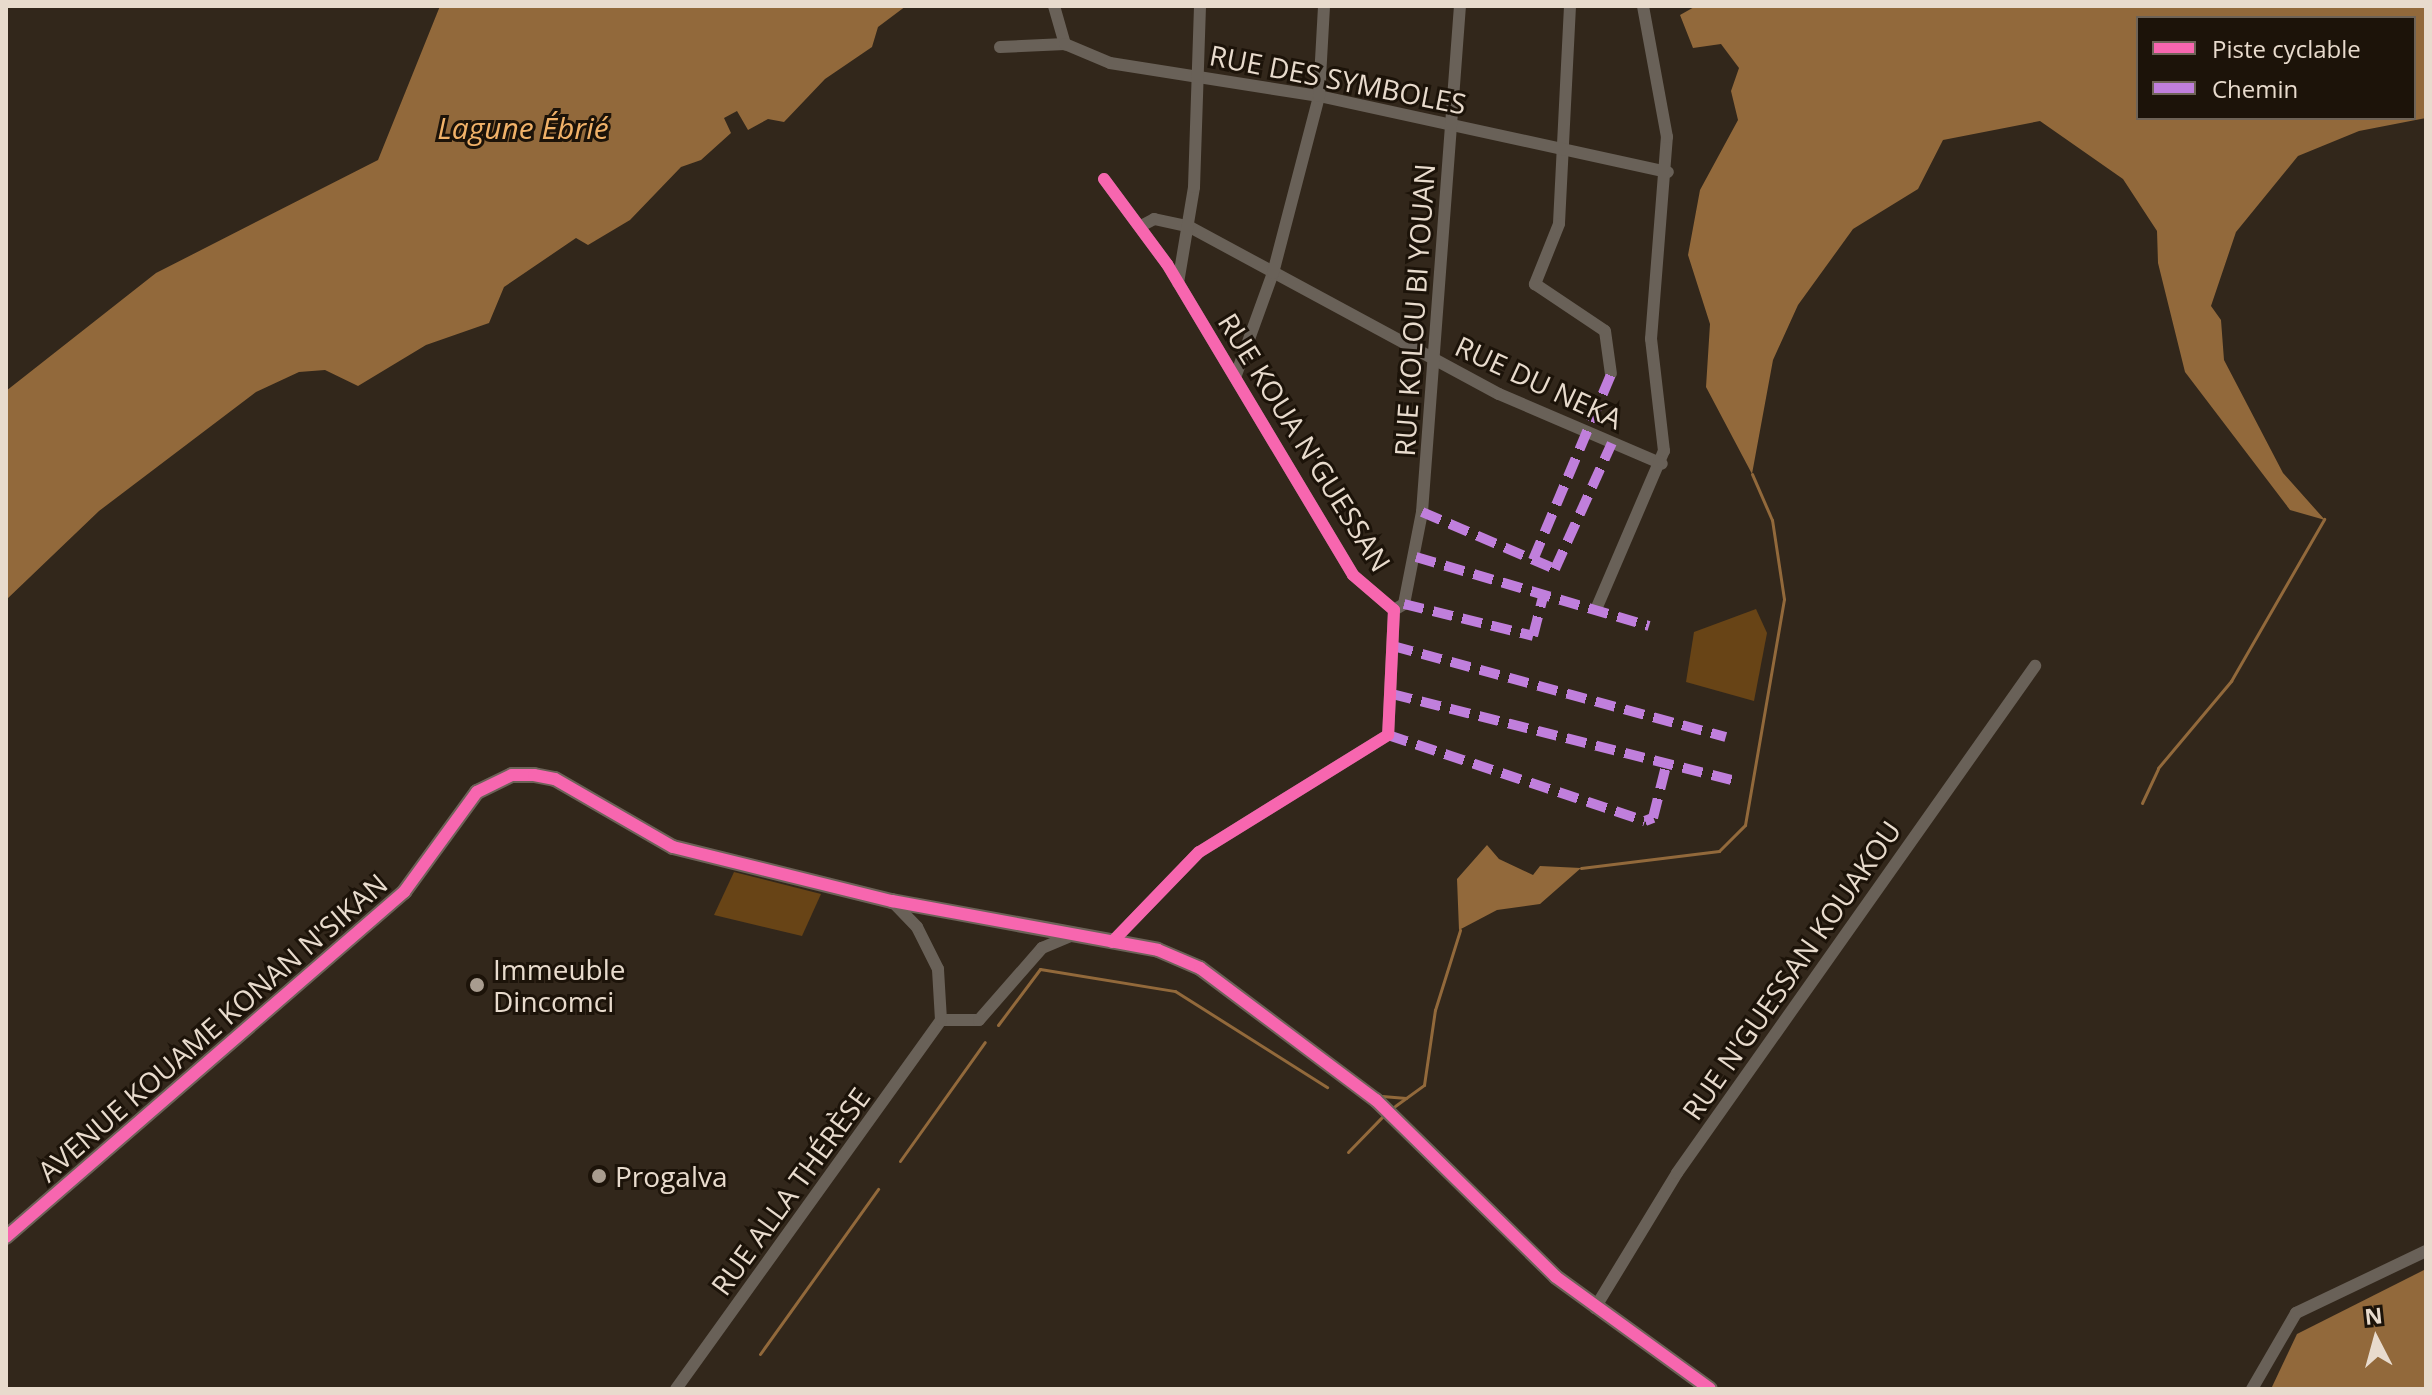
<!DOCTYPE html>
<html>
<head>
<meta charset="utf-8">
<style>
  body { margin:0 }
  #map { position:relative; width:2432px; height:1395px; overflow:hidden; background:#32271b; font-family:"Open Sans",sans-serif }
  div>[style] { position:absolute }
  .green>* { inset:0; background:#684416 }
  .water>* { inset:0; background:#92693b }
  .stream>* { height:3px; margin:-1.5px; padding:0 1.5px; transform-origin:1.5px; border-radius:1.5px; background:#92693b }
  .street>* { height:12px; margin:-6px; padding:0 6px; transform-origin:6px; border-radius:6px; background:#696158 }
  .secondary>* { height:16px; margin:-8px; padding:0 8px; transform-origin:8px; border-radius:8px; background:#6c6258 }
  .quiet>* { height:10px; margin-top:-5px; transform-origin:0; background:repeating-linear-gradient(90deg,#c07fdc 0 20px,transparent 0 30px) }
  .cycleway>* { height:12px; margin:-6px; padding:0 6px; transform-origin:6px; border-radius:6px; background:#f766af }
  .dots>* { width:22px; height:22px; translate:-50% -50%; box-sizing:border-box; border:4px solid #1c1309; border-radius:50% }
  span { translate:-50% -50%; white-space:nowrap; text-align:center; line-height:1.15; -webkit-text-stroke:6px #1c1309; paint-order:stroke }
  .street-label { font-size:28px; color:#e8dbcd }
  .poi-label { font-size:28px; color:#e8dbcd }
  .left { translate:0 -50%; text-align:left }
  .water-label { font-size:30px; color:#f1b269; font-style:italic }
  .frame { position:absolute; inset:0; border:8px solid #e8dbcd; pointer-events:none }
  .legend { position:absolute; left:2136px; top:16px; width:280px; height:104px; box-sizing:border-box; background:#1c1309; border:2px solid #6e6357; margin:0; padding:10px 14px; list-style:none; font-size:24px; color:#e8dbcd }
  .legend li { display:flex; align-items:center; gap:16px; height:40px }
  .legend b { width:40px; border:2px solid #6e6357 }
  .north { position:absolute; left:2336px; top:1299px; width:80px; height:80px; -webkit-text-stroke:6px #1c1309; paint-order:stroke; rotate:354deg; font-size:22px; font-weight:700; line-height:32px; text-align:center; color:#e8dbcd }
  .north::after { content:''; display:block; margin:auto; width:28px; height:36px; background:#e8dbcd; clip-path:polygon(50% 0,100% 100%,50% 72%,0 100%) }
</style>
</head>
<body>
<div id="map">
  <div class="green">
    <i style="clip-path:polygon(1756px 609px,1767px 633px,1754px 701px,1686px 682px,1694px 632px)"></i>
    <i style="clip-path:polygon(734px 872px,821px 894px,802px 936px,714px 915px)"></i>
  </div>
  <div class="water">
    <i style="clip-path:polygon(440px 6px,906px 6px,878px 27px,872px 47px,825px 79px,784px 122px,768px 119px,748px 130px,737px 111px,724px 118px,731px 133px,701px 160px,681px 167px,630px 220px,588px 245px,576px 238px,504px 287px,489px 323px,426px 345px,358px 386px,325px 370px,299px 372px,256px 392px,99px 511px,6px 600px,6px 391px,156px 273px,378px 160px)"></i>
    <i style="clip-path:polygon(evenodd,1696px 6px,2426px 6px,2426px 118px,2359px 131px,2298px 156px,2236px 232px,2211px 306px,2221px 320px,2224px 360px,2283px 473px,2325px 520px,2290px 510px,2185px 372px,2158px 263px,2157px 231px,2123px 179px,2040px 121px,1943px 140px,1918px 189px,1853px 229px,1798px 305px,1773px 360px,1752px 474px,1706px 387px,1710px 324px,1688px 255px,1700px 190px,1738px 120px,1731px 91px,1739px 68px,1721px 44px,1693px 48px,1680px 15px,1696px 6px,2138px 18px,2414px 18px,2414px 118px,2138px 118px,2138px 18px)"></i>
    <i style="clip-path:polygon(1487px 845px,1499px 859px,1533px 875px,1540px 866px,1581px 868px,1540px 904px,1497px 910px,1459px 930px,1457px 879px)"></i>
    <i style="clip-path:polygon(2426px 1269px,2426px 1389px,2271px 1389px,2297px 1334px)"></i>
  </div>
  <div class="stream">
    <i style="left:2142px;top:803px;width:38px;rotate:-65deg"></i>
    <i style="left:2158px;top:768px;width:114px;rotate:-50deg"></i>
    <i style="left:2231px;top:681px;width:187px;rotate:-60.1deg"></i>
    <i style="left:1581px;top:868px;width:139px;rotate:-7deg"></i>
    <i style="left:1719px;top:851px;width:37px;rotate:-45deg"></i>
    <i style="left:1745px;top:825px;width:229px;rotate:-80.2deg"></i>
    <i style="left:1784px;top:599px;width:80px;rotate:-98.6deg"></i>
    <i style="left:1772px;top:520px;width:50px;rotate:-113.5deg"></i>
    <i style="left:998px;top:1025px;width:70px;rotate:-53.1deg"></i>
    <i style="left:1040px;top:969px;width:137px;rotate:9.3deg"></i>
    <i style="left:1175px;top:991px;width:180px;rotate:32.3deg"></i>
    <i style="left:1382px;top:1096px;width:24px;rotate:5deg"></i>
    <i style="left:1395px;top:1106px;width:36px;rotate:-36deg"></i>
    <i style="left:1424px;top:1085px;width:76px;rotate:-81.7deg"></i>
    <i style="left:1435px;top:1010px;width:84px;rotate:-72.6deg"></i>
    <i style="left:1348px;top:1152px;width:50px;rotate:-45.8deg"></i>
    <i style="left:900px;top:1161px;width:146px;rotate:-54.5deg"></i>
    <i style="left:760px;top:1354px;width:203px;rotate:-54.4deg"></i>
  </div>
  <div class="street">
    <i style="left:1054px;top:6px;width:40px;rotate:74deg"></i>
    <i style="left:1570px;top:6px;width:218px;rotate:92.9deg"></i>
    <i style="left:1559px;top:224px;width:65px;rotate:111.8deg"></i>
    <i style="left:1535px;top:284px;width:84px;rotate:33.9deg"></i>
    <i style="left:1605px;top:331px;width:43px;rotate:82.1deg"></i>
    <i style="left:1000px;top:47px;width:65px;rotate:-2.6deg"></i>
    <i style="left:1065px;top:44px;width:49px;rotate:22.9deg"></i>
    <i style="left:1110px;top:63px;width:212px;rotate:9deg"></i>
    <i style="left:1319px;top:96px;width:357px;rotate:12.3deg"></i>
    <i style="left:1104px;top:179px;width:106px;rotate:53.5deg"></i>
    <i style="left:1167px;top:264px;width:362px;rotate:59.1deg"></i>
    <i style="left:1353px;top:575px;width:54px;rotate:40.5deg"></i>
    <i style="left:1394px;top:610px;width:125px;rotate:92.7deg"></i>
    <i style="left:1388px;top:735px;width:222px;rotate:148.2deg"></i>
    <i style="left:1199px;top:852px;width:125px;rotate:134deg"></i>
    <i style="left:1141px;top:226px;width:15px;rotate:-28deg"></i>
    <i style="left:1154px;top:219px;width:35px;rotate:12deg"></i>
    <i style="left:1188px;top:226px;width:353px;rotate:28.4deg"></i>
    <i style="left:1499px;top:394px;width:177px;rotate:23.2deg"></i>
    <i style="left:1178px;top:283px;width:97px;rotate:-80.5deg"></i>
    <i style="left:1194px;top:187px;width:181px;rotate:-88.1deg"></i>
    <i style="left:1236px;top:375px;width:109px;rotate:-70.1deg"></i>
    <i style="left:1273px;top:273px;width:183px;rotate:-75.4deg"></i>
    <i style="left:1319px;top:96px;width:90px;rotate:-86.8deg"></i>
    <i style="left:1597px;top:607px;width:170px;rotate:-66.8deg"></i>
    <i style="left:1664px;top:451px;width:113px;rotate:-96.6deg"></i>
    <i style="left:1651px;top:339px;width:203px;rotate:-85.5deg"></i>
    <i style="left:1667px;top:137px;width:133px;rotate:-100.4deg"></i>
    <i style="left:1394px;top:610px;width:12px;rotate:-31deg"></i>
    <i style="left:1404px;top:604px;width:94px;rotate:-78.9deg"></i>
    <i style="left:1422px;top:512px;width:507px;rotate:-85.71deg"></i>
    <i style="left:941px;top:1020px;width:38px"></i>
    <i style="left:979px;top:1020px;width:96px;rotate:-48.8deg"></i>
    <i style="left:1042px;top:948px;width:33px;rotate:-23deg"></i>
    <i style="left:1595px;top:1308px;width:158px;rotate:-58.7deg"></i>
    <i style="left:1677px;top:1173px;width:621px;rotate:-54.77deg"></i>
    <i style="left:676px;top:1389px;width:454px;rotate:-54.3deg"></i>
    <i style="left:941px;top:1020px;width:51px;rotate:-93.4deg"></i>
    <i style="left:938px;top:969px;width:47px;rotate:-116.6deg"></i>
    <i style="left:917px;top:927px;width:36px;rotate:-134deg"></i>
    <i style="left:2252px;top:1389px;width:88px;rotate:-59.9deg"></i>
    <i style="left:2296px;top:1313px;width:144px;rotate:-25.5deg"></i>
  </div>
  <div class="secondary">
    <i style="left:6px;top:1237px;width:527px;rotate:-40.92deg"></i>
    <i style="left:404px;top:892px;width:124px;rotate:-53.9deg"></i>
    <i style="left:477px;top:792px;width:39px;rotate:-26deg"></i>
    <i style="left:512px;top:775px;width:22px"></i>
    <i style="left:534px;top:775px;width:21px;rotate:11deg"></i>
    <i style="left:555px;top:779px;width:136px;rotate:30deg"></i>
    <i style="left:673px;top:847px;width:226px;rotate:13.9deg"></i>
    <i style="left:892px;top:901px;width:270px;rotate:10.4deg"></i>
    <i style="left:1158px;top:950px;width:46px;rotate:23.2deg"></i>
    <i style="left:1200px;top:968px;width:220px;rotate:36.9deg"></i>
    <i style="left:1376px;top:1100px;width:252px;rotate:44.5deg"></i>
    <i style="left:1556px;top:1277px;width:190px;rotate:36deg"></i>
  </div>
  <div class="quiet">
    <i style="left:1422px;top:512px;width:145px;rotate:23.2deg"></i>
    <i style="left:1555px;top:569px;width:138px;rotate:-65.7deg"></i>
    <i style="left:1416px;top:557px;width:243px;rotate:16.5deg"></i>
    <i style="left:1533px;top:560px;width:202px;rotate:-67.2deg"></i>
    <i style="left:1404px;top:604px;width:133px;rotate:13.9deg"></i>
    <i style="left:1533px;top:636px;width:44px;rotate:-75.7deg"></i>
    <i style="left:1393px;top:646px;width:345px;rotate:15.3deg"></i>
    <i style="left:1392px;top:694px;width:352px;rotate:14.2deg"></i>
    <i style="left:1388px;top:735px;width:271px;rotate:18.5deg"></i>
    <i style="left:1645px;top:821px;width:9px;rotate:-21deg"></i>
    <i style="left:1653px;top:818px;width:58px;rotate:-76deg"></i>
  </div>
  <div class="cycleway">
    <i style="left:1104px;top:179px;width:106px;rotate:53.5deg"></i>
    <i style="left:1167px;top:264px;width:362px;rotate:59.1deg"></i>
    <i style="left:1353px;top:575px;width:54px;rotate:40.5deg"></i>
    <i style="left:1394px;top:610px;width:125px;rotate:92.7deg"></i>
    <i style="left:1388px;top:735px;width:222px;rotate:148.2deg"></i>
    <i style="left:1199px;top:852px;width:125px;rotate:134deg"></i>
    <i style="left:6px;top:1237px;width:527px;rotate:-40.92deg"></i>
    <i style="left:404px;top:892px;width:124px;rotate:-53.9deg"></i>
    <i style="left:477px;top:792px;width:39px;rotate:-26deg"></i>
    <i style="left:512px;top:775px;width:22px"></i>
    <i style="left:534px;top:775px;width:21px;rotate:11deg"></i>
    <i style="left:555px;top:779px;width:136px;rotate:30deg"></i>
    <i style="left:673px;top:847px;width:226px;rotate:13.9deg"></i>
    <i style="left:892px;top:901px;width:270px;rotate:10.4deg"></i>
    <i style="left:1158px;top:950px;width:46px;rotate:23.2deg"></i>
    <i style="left:1200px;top:968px;width:220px;rotate:36.9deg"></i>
    <i style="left:1376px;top:1100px;width:252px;rotate:44.5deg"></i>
    <i style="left:1556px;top:1277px;width:190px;rotate:36deg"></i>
  </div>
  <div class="dots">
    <i style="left:477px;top:985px;background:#a89c8f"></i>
    <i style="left:599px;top:1176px;background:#a89c8f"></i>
  </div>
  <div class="street-label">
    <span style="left:1338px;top:79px;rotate:11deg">RUE DES SYMBOLES</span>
    <span style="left:1414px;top:310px;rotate:-86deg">RUE KOLOU BI YOUAN</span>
    <span style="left:1539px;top:382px;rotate:25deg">RUE DU NEKA</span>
    <span style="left:1305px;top:442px;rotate:58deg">RUE KOUA N'GUESSAN</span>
    <span style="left:1791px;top:970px;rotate:-55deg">RUE N'GUESSAN KOUAKOU</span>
    <span style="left:212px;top:1027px;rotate:-41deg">AVENUE KOUAME KONAN N'SIKAN</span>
    <span style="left:790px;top:1191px;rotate:-54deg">RUE ALLA THÉRÈSE</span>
  </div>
  <div class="poi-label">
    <span class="left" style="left:493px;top:985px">Immeuble<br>Dincomci</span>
    <span class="left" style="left:615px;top:1176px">Progalva</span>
  </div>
  <div class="water-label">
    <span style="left:523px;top:128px">Lagune Ébrié</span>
  </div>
  <div class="frame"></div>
  <ul class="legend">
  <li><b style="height:10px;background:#f766af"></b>Piste cyclable</li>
  <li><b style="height:10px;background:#c07fdc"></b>Chemin</li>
  </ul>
  <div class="north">N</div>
</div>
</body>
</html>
